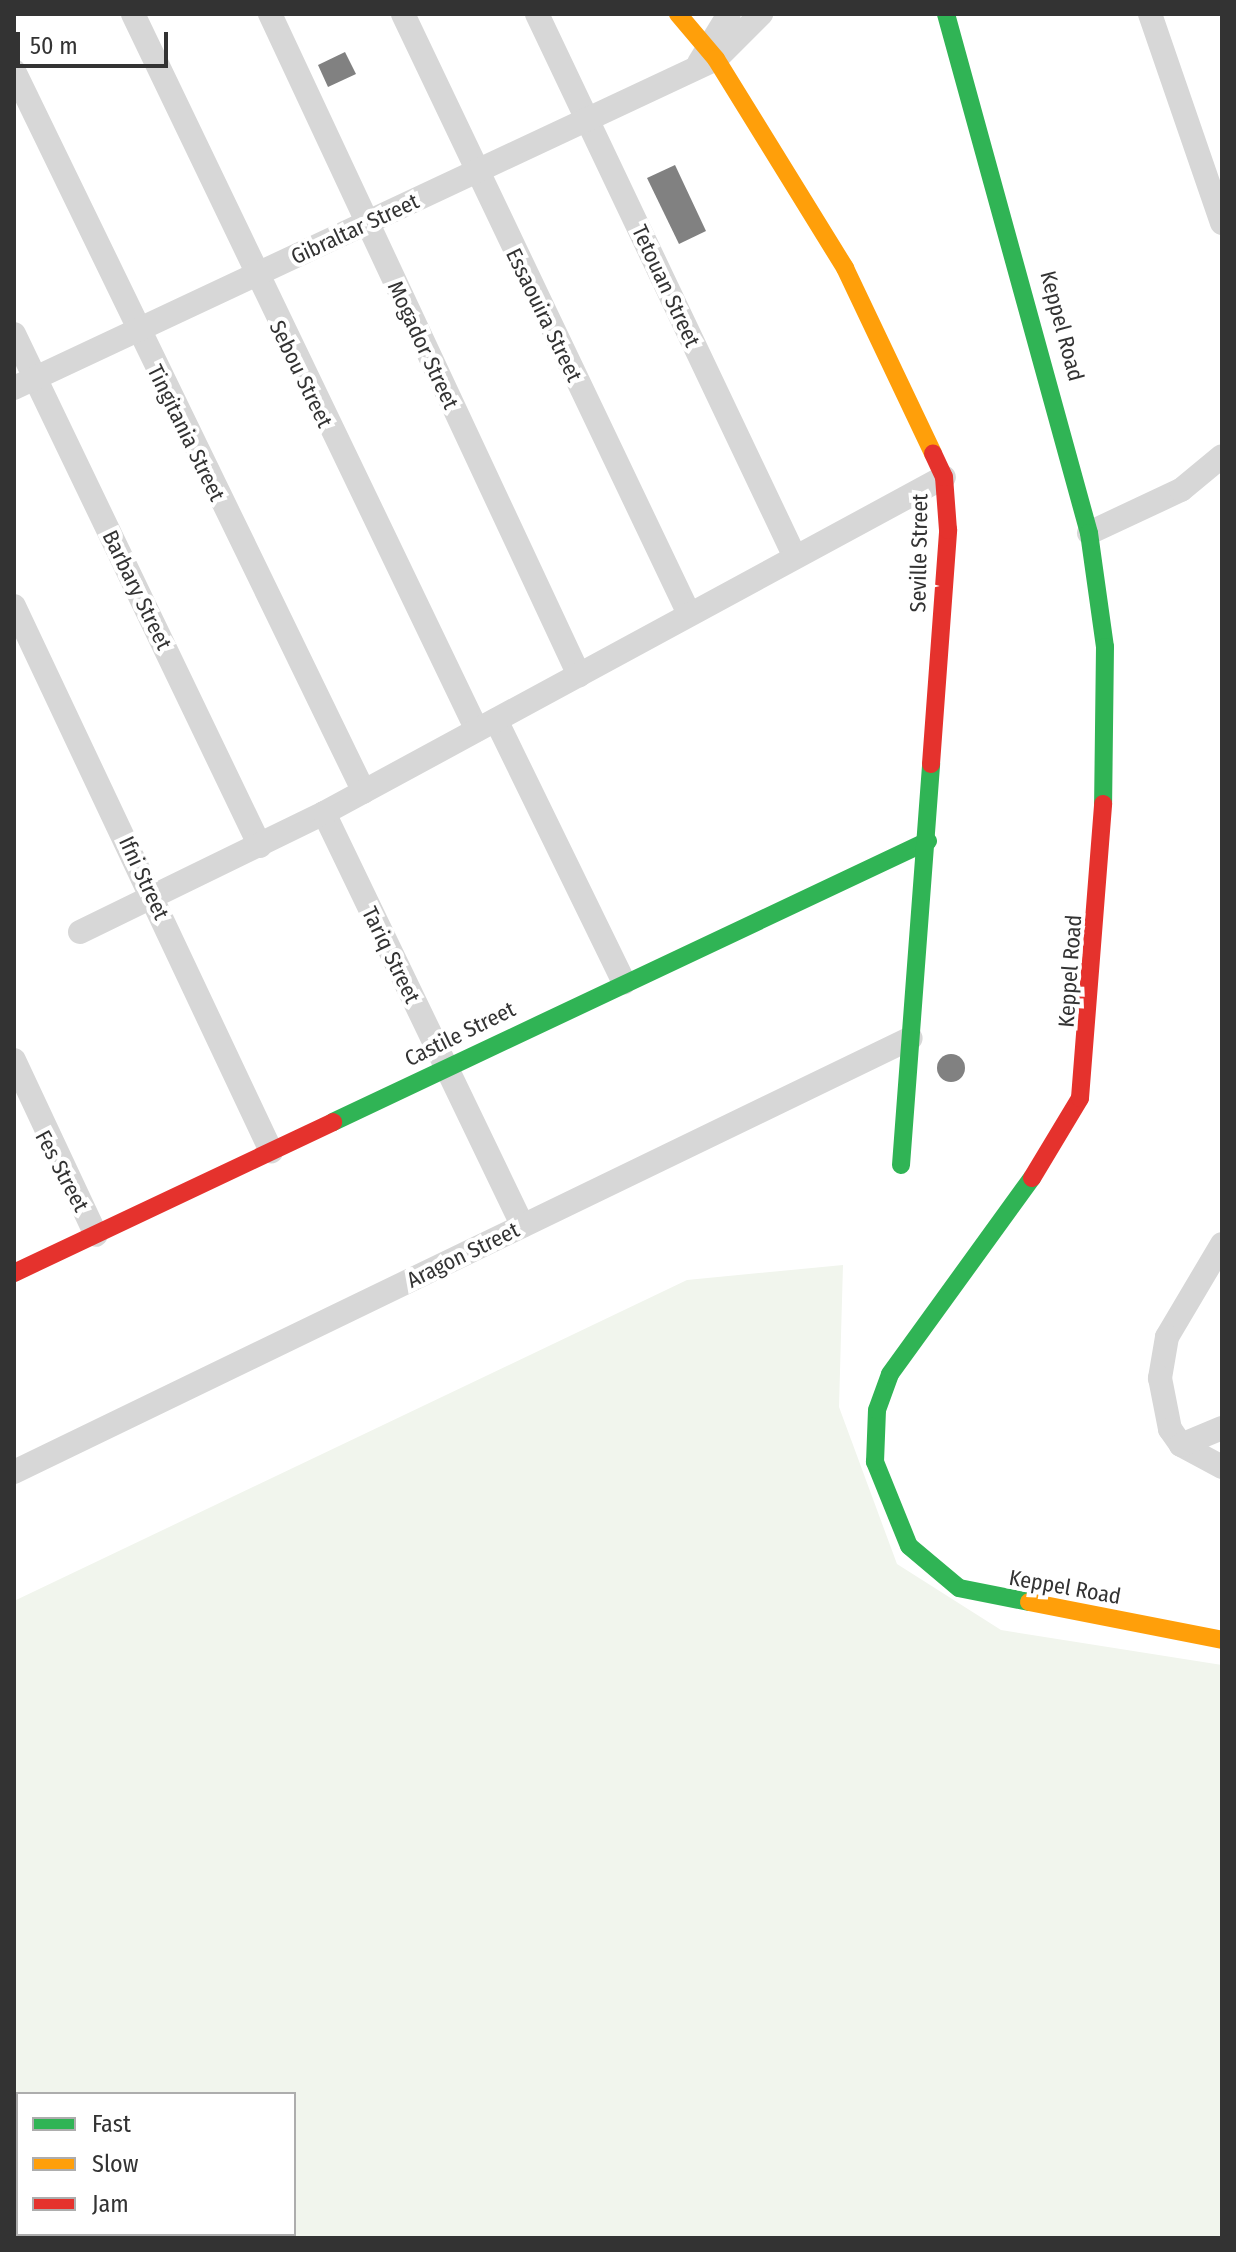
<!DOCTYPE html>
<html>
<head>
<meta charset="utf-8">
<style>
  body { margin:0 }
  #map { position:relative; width:1236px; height:2252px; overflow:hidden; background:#fff; font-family:"Fira Sans Condensed",sans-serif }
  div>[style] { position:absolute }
  .green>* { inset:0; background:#f1f5ed }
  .building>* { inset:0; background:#818181 }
  .round { border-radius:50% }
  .street>* { height:24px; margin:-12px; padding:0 12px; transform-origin:12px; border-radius:12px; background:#d7d7d7 }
  .fast>* { height:18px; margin:-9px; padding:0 9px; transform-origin:9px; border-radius:9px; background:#30b455 }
  .slow>* { height:18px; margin:-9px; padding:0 9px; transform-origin:9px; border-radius:9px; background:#ff9f0a }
  .jam>* { height:18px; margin:-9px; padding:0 9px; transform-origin:9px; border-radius:9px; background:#e5322d }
  span { translate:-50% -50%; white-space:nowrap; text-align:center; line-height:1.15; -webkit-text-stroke:8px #fff; paint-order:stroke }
  .street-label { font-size:22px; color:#333 }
  .frame { position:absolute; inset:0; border:16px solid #333; pointer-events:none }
  .legend { position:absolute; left:16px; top:2092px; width:280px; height:144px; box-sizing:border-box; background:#fff; border:2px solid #adadad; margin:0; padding:10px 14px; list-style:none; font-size:24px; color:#333 }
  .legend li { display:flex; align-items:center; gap:16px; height:40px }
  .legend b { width:40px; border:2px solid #adadad }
  .scale { position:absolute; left:16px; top:32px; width:152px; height:36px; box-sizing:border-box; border:4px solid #333; border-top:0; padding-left:10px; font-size:24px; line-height:28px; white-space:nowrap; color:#333; -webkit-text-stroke:6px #fff; paint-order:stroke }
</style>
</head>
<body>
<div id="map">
  <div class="green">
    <i style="clip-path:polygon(evenodd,843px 1265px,839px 1407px,897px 1564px,1001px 1630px,1222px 1665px,1222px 2238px,14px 2238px,14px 1601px,687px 1280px,843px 1265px,18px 2094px,294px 2094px,294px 2234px,18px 2234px,18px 2094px)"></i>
  </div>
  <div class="building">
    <i style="clip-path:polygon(345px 52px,356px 74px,328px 87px,318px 65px)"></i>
    <i style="clip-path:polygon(675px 165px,706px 231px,679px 244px,647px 178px)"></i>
    <i class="round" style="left:937px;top:1054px;width:28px;height:28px"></i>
  </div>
  <div class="street">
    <i style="left:133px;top:14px;width:794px;rotate:64.34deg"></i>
    <i style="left:270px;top:14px;width:730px;rotate:64.95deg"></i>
    <i style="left:403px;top:14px;width:665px;rotate:64.51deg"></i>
    <i style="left:537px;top:14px;width:601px;rotate:64.59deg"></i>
    <i style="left:1150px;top:14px;width:221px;rotate:71deg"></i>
    <i style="left:699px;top:63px;width:57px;rotate:-58.5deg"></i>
    <i style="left:14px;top:71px;width:801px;rotate:64.11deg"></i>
    <i style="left:14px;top:334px;width:568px;rotate:64.34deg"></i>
    <i style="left:14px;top:388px;width:775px;rotate:-25.11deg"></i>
    <i style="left:716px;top:59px;width:64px;rotate:-45deg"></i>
    <i style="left:1089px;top:533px;width:102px;rotate:-25.1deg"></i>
    <i style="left:1181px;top:490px;width:53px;rotate:-39.7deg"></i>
    <i style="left:14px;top:606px;width:603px;rotate:64.75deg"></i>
    <i style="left:496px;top:720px;width:292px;rotate:64deg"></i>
    <i style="left:324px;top:813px;width:458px;rotate:64.3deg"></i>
    <i style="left:80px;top:932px;width:271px;rotate:-26deg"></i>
    <i style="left:324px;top:813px;width:705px;rotate:-28.45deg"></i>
    <i style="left:14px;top:1060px;width:193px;rotate:64.9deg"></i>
    <i style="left:1222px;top:1244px;width:108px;rotate:120.6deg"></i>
    <i style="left:1167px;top:1337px;width:42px;rotate:99.7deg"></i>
    <i style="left:1160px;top:1378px;width:52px;rotate:78.9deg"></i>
    <i style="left:1170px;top:1429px;width:19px;rotate:55deg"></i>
    <i style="left:1181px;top:1445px;width:47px;rotate:28.2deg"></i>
    <i style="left:1181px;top:1445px;width:44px;rotate:-22.5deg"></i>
    <i style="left:14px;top:1472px;width:996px;rotate:-25.82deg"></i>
  </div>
  <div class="fast">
    <i style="left:946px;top:14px;width:538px;rotate:74.6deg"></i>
    <i style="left:1089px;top:533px;width:115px;rotate:82deg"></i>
    <i style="left:1105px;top:647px;width:157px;rotate:90.7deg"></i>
    <i style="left:333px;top:1122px;width:658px;rotate:-25.28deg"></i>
    <i style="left:901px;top:1165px;width:402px;rotate:-85.7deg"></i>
    <i style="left:1029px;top:1602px;width:71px;rotate:-168.7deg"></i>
    <i style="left:959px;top:1588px;width:65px;rotate:-140deg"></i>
    <i style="left:909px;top:1546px;width:91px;rotate:-112deg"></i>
    <i style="left:875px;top:1462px;width:52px;rotate:-87.8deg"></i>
    <i style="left:877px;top:1410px;width:38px;rotate:-70deg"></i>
    <i style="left:890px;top:1374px;width:242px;rotate:-54.1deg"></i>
  </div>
  <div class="slow">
    <i style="left:678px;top:14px;width:59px;rotate:49.8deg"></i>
    <i style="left:716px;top:59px;width:246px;rotate:58.3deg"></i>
    <i style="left:845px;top:268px;width:205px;rotate:64.6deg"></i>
    <i style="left:1029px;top:1602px;width:197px;rotate:11.1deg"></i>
  </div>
  <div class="jam">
    <i style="left:931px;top:764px;width:235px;rotate:-85.8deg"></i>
    <i style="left:948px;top:530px;width:53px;rotate:-94.3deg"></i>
    <i style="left:944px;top:477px;width:26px;rotate:-115deg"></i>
    <i style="left:1032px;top:1178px;width:93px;rotate:-59deg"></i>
    <i style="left:1080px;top:1098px;width:295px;rotate:-85.5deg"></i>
    <i style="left:14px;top:1273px;width:353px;rotate:-25.3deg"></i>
  </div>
  <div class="street-label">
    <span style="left:355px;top:229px;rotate:-25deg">Gibraltar Street</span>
    <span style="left:666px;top:286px;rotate:65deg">Tetouan Street</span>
    <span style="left:544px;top:315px;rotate:64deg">Essaouira Street</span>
    <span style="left:1062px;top:326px;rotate:75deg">Keppel Road</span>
    <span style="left:423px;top:345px;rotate:65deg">Mogador Street</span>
    <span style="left:301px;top:374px;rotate:64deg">Sebou Street</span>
    <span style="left:186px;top:433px;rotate:64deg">Tingitania Street</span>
    <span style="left:919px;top:553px;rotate:-89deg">Seville Street</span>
    <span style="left:137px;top:590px;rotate:64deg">Barbary Street</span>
    <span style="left:144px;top:878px;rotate:65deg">Ifni Street</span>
    <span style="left:391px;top:955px;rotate:64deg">Tariq Street</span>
    <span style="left:1070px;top:971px;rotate:-86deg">Keppel Road</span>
    <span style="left:460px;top:1034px;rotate:-26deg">Castile Street</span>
    <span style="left:62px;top:1171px;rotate:62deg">Fes Street</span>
    <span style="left:463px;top:1255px;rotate:-26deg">Aragon Street</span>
    <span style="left:1065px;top:1587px;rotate:10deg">Keppel Road</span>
  </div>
  <div class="frame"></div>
  <ul class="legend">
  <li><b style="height:10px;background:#30b455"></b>Fast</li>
  <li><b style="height:10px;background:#ff9f0a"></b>Slow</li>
  <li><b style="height:10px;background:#e5322d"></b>Jam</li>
  </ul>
  <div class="scale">50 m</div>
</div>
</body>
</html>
